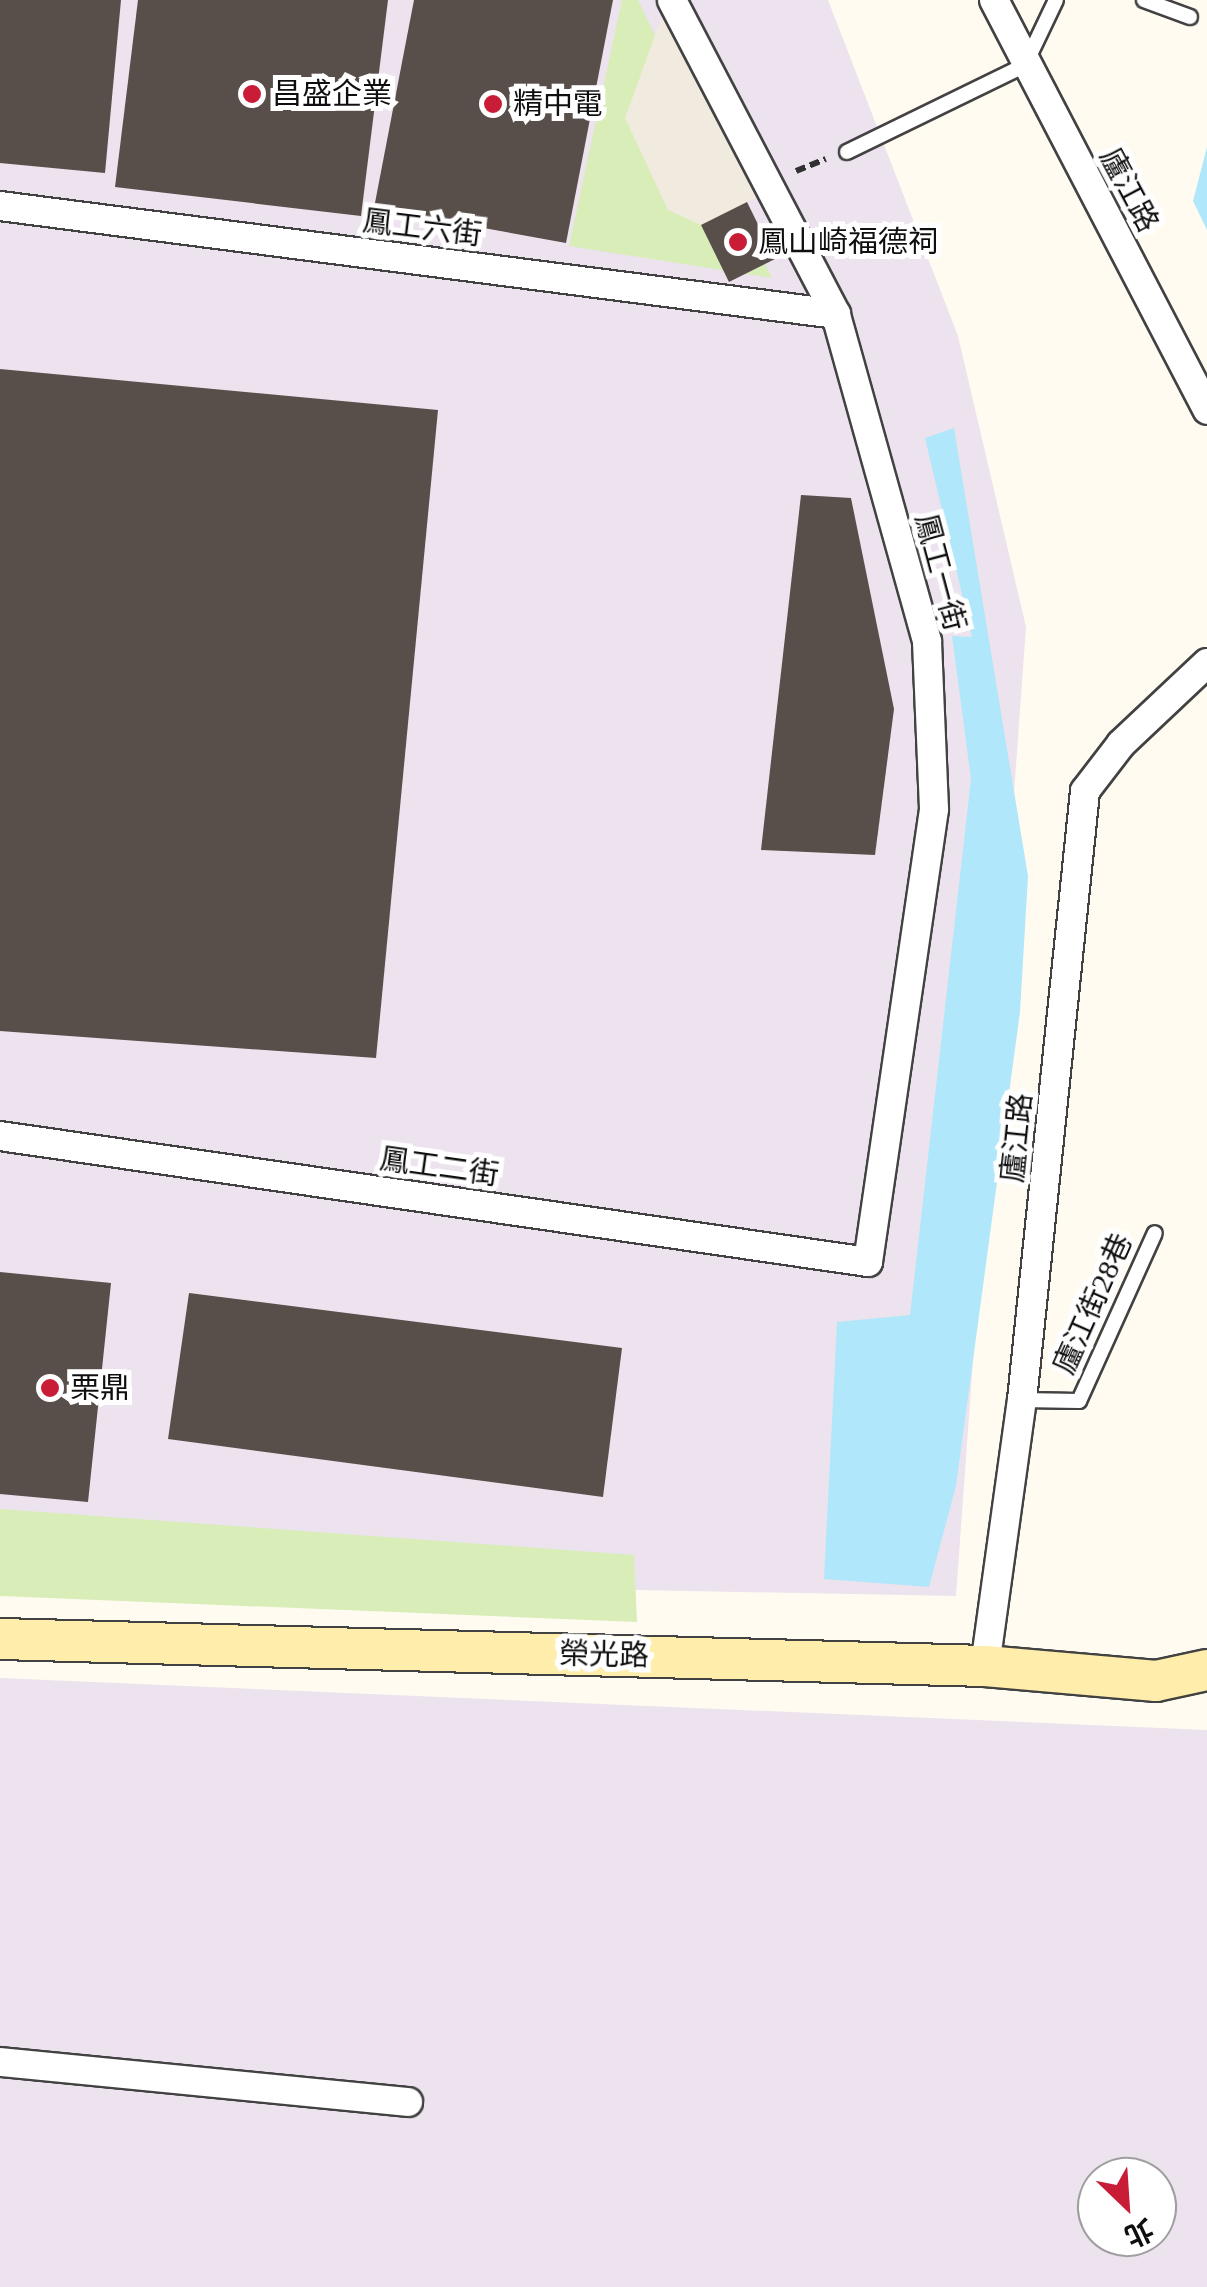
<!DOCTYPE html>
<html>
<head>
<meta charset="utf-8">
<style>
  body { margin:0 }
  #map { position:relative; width:1207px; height:2287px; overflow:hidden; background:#fffbf1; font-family:"Times New Roman","Noto Sans TC",serif }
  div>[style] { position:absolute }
  .industrial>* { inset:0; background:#ece3ee }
  .green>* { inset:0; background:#d8edb7 }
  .plaza>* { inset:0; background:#f1eade }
  .water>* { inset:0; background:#b1e7fa }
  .building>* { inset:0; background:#584e4a }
  .path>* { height:6px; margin-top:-3px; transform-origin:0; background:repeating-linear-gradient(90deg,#313131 0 10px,transparent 0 15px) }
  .roads { filter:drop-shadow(2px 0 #424242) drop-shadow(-2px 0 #424242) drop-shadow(0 2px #424242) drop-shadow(0 -2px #424242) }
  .lane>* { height:14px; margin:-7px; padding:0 7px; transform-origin:7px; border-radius:7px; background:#fff }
  .street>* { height:28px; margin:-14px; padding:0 14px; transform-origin:14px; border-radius:14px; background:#fff }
  .secondary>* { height:40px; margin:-20px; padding:0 20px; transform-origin:20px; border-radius:20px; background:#ffedac }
  .dots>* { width:28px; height:28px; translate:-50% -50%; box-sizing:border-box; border:5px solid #fff; border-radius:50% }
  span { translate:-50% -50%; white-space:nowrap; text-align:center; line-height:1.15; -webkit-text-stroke:10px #fff; paint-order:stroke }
  .poi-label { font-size:30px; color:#0f0f0f }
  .left { translate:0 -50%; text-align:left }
  .street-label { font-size:30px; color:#0f0f0f }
  .north { position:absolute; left:1077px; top:2157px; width:100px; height:100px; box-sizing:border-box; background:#fff; border:2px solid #9f9f9f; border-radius:50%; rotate:155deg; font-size:28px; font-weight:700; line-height:40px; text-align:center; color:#0f0f0f }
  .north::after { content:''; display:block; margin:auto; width:35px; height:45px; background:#c91c37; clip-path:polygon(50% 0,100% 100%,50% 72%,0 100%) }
</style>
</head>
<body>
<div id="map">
  <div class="industrial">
    <i style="clip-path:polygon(0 0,828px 0,958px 336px,1026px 627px,956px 1596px,0 1578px)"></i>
    <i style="clip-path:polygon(evenodd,0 1678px,1207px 1730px,1207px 2287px,0 2287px,0 1678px,1097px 2177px,1157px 2177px,1157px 2237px,1097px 2237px,1097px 2177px)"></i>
  </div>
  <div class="green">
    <i style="clip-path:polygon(622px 0,638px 0,772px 278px,569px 246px)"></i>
    <i style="clip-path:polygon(0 1509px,634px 1555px,637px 1622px,0 1596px)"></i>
  </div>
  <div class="plaza">
    <i style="clip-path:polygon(668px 0,771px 190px,701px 225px,668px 210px,625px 118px)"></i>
  </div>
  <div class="water">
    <i style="clip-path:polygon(1207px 147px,1207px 230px,1193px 201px)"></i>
    <i style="clip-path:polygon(954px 428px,1028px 876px,1020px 1012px,956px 1486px,929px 1587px,824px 1579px,837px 1322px,910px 1315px,971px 779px,952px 636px,972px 637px,925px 438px)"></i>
  </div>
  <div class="building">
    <i style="clip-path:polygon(0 0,121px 0,105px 173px,0 163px)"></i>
    <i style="clip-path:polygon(138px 0,388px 0,361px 216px,115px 187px)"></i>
    <i style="clip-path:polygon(414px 0,613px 0,566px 243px,374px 208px)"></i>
    <i style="clip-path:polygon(747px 202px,775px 259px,729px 282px,701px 225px)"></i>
    <i style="clip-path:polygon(0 369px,438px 410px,376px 1058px,0 1031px)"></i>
    <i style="clip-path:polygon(801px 495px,851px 498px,894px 709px,875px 855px,761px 850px)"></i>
    <i style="clip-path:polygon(0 1272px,111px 1283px,88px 1502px,0 1494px)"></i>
    <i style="clip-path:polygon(189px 1293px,622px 1348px,603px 1497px,168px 1439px)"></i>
  </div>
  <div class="path">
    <i style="left:796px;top:171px;width:32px;rotate:-22deg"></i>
  </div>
  <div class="roads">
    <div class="lane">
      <i style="left:1144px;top:0;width:49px;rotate:20.3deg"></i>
      <i style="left:847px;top:152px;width:198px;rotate:-26deg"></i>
      <i style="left:1025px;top:65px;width:72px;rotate:-64.5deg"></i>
      <i style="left:1022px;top:1400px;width:57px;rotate:1deg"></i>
      <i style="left:1079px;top:1401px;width:184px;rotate:-65.7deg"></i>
    </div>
    <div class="street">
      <i style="left:994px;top:0;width:462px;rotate:62.5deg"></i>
      <i style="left:0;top:206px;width:843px;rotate:7.36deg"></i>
      <i style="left:0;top:1136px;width:877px;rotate:8.26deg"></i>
      <i style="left:868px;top:1262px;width:458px;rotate:-81.7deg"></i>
      <i style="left:934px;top:809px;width:168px;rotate:-92.4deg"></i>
      <i style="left:927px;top:641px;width:339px;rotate:-105.6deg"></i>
      <i style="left:836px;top:314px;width:354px;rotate:-117.6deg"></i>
      <i style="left:985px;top:1666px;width:269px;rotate:-82.1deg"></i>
      <i style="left:1022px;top:1400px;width:612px;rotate:-84.09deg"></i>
      <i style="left:1085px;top:791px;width:59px;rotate:-52.5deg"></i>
      <i style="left:1121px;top:744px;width:118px;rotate:-43.3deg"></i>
      <i style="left:0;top:2062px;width:410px;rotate:5.6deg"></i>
    </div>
    <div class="secondary">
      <i style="left:0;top:1639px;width:985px;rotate:1.57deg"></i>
      <i style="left:985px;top:1666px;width:172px;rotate:5deg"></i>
      <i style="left:1156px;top:1681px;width:52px;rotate:-12.2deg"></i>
    </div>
  </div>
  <div class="dots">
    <i style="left:252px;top:94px;background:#c91c37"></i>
    <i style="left:493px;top:104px;background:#c91c37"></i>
    <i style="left:738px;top:242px;background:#c91c37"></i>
    <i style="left:50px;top:1388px;background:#c91c37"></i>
  </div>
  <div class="poi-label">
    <span class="left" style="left:272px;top:94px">昌盛企業</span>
    <span class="left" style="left:513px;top:104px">精中電</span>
    <span class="left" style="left:758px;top:242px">鳳山崎福德祠</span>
    <span class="left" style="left:70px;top:1388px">栗鼎</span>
  </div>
  <div class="street-label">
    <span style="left:1129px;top:190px;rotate:62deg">廬江路</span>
    <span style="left:422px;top:228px;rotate:7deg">鳳工六街</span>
    <span style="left:940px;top:572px;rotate:75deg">鳳工一街</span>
    <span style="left:1017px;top:1138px;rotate:-84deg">廬江路</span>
    <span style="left:439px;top:1167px;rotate:8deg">鳳工二街</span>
    <span style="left:1093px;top:1304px;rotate:-66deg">廬江街28巷</span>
    <span style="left:604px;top:1655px;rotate:1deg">榮光路</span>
  </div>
  <div class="north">北</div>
</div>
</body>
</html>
